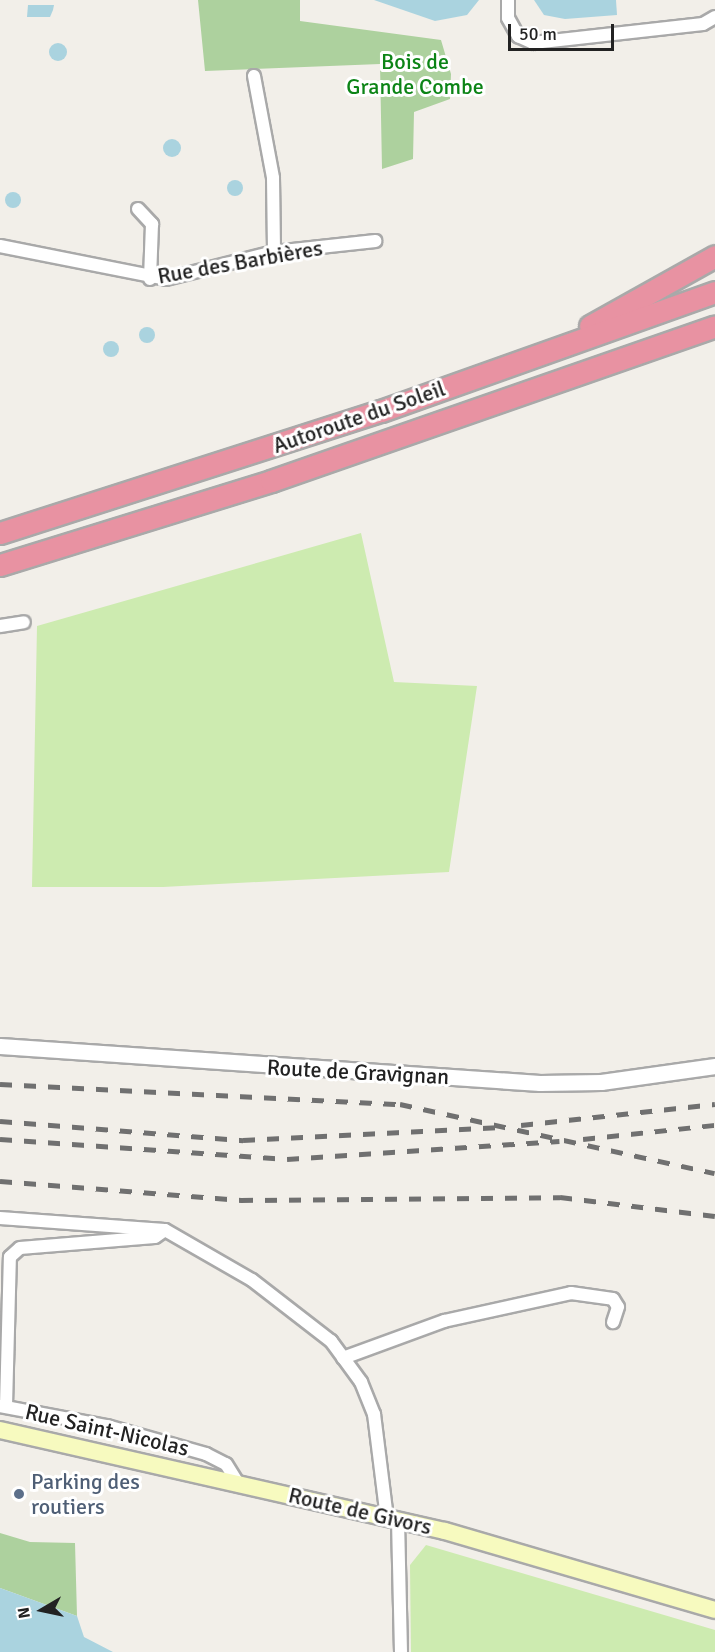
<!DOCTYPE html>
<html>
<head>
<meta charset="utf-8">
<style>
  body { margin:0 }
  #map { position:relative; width:715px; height:1652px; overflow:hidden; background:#f2efe9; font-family:Signika,sans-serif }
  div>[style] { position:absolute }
  .grass>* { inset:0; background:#cdebb0 }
  .forest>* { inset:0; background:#add19e }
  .water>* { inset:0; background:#aad3df }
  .round { border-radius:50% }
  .roads { filter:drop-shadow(2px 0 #a9a9a9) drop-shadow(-2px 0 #a9a9a9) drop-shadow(0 2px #a9a9a9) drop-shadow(0 -2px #a9a9a9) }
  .minor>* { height:12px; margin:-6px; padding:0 6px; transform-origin:6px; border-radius:6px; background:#fff }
  .tertiary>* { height:15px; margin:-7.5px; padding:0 7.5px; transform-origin:7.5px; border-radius:7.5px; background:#fff }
  .secondary>* { height:16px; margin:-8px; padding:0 8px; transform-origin:8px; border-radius:8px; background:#f7fabf }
  .motorway>* { height:21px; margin:-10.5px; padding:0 10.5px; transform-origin:10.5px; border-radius:10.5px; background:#e892a2 }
  .rail>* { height:4.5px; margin-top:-2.25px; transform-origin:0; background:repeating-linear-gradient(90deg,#707070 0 12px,transparent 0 24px) }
  .dots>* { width:16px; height:16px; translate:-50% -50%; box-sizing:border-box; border:3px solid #fff; border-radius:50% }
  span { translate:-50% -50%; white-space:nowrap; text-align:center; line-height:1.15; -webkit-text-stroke:6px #fff; paint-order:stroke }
  .park-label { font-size:22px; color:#0c8416 }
  .street-label { font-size:22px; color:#222 }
  .service-label { font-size:22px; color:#4e5e75 }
  .left { translate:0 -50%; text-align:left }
  .north { position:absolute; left:12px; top:1580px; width:60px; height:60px; -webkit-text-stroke:4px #fff; paint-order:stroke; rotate:261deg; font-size:16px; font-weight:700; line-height:24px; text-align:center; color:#222 }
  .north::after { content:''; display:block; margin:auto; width:21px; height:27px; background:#222; clip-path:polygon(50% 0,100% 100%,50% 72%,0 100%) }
  .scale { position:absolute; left:508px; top:24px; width:106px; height:27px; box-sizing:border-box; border:3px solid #222; border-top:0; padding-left:8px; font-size:18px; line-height:21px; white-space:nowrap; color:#222; -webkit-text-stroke:4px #fff; paint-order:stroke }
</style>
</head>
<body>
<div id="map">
  <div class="grass">
    <i style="clip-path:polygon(361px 533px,394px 682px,477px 686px,449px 872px,163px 887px,32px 887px,37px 626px)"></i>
    <i style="clip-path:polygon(426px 1545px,715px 1630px,715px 1652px,411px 1652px,410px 1565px)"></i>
  </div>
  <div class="forest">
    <i style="clip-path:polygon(198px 0,300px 0,300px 21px,441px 40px,451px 74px,450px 99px,414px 112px,413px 159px,382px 169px,380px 64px,205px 71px)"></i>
    <i style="clip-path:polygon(0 1533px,30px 1542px,75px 1543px,77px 1616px,0 1588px)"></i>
  </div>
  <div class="water">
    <i style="clip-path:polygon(374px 0,479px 0,467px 15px,435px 21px)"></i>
    <i style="clip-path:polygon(534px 0,616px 0,617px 15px,565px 19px,544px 15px)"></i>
    <i style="clip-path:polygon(28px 5px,54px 5px,53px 10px,50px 17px,27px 17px)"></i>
    <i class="round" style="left:49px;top:43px;width:18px;height:18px"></i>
    <i class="round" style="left:163px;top:139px;width:18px;height:18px"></i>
    <i class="round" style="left:227px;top:180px;width:16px;height:16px"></i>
    <i class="round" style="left:5px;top:192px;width:16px;height:16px"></i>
    <i class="round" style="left:139px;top:327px;width:16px;height:16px"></i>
    <i class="round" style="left:103px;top:341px;width:16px;height:16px"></i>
    <i style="clip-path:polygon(0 1588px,77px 1616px,84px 1637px,113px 1652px,0 1652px)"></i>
  </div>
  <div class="roads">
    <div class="minor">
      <i style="left:508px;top:0;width:18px;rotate:90deg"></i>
      <i style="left:508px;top:18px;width:21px;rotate:61deg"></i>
      <i style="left:518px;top:36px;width:17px;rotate:25deg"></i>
      <i style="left:533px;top:43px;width:171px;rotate:-6.4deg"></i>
      <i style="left:703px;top:24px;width:14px;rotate:-30deg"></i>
      <i style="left:254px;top:76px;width:104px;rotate:79.4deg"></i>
      <i style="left:273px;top:178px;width:74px;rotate:89.2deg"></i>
      <i style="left:138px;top:209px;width:21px;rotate:47deg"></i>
      <i style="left:152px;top:224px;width:55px;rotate:92.1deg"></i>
      <i style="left:0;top:246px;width:169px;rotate:11.2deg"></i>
      <i style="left:166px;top:279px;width:111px;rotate:-14deg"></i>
      <i style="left:274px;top:252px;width:102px;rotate:-6.2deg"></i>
      <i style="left:0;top:626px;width:24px;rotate:-9deg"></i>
      <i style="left:0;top:1218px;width:165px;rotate:4.2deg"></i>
      <i style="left:165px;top:1230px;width:100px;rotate:29.9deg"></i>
      <i style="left:252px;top:1280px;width:100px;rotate:37.7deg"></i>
      <i style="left:331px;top:1341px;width:51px;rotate:53.8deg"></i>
      <i style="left:361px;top:1382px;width:35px;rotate:68deg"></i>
      <i style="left:374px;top:1414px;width:105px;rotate:82.9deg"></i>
      <i style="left:343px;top:1358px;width:108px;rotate:-20.1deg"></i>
      <i style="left:444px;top:1321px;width:130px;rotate:-12.4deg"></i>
      <i style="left:571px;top:1293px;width:42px;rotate:8.1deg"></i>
      <i style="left:613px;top:1299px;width:9px;rotate:58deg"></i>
      <i style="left:618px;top:1307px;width:16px;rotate:108deg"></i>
      <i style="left:0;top:1406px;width:109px;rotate:10.6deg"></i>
      <i style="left:107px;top:1426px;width:103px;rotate:15.8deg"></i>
      <i style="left:206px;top:1454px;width:22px;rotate:27deg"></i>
      <i style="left:226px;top:1464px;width:22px;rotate:58deg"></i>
      <i style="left:6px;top:1406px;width:149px;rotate:-88.5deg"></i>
      <i style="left:10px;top:1257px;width:13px;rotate:-42deg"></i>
      <i style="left:20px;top:1248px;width:135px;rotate:-4.7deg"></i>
      <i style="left:155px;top:1237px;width:12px;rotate:-35deg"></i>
      <i style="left:398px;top:1520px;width:132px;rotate:88.7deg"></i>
    </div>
    <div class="tertiary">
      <i style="left:0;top:1046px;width:541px;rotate:3.92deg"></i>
      <i style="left:540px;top:1083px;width:61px;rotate:-0.9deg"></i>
      <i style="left:601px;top:1082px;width:115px;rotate:-8deg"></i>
    </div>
    <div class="secondary">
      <i style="left:0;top:1430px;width:456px;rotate:12.8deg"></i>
      <i style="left:445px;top:1531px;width:281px;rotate:16.3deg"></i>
    </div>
    <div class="motorway">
      <i style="left:590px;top:326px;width:143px;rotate:-29.2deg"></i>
      <i style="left:0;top:533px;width:400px;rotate:-17.8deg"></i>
      <i style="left:381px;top:411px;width:355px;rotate:-19.6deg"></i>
      <i style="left:0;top:565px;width:284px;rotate:-17.2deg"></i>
      <i style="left:271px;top:481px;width:470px;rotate:-19.2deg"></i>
    </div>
  </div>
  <div class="rail">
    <i style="left:0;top:1084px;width:400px;rotate:2.9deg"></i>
    <i style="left:400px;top:1104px;width:322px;rotate:12.4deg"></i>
    <i style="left:0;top:1121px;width:244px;rotate:4.5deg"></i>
    <i style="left:243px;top:1140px;width:254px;rotate:-2.9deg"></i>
    <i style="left:521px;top:1125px;width:195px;rotate:-6.2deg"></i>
    <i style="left:0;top:1139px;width:288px;rotate:4deg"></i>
    <i style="left:287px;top:1159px;width:273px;rotate:-3.8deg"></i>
    <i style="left:583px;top:1139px;width:133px;rotate:-6.1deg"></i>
    <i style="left:0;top:1181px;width:242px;rotate:4.5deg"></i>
    <i style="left:241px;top:1200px;width:319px;rotate:-0.5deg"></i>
    <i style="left:560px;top:1197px;width:156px;rotate:7deg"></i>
  </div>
  <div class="dots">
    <i style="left:19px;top:1494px;background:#5c6f8a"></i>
  </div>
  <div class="park-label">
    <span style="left:415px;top:74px">Bois de<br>Grande Combe</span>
  </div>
  <div class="street-label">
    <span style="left:240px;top:262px;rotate:-10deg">Rue des Barbières</span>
    <span style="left:359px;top:417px;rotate:-19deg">Autoroute du Soleil</span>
    <span style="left:358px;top:1072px;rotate:3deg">Route de Gravignan</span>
    <span style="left:107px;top:1430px;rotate:13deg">Rue Saint-Nicolas</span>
    <span style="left:360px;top:1511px;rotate:13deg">Route de Givors</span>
  </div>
  <div class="service-label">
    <span class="left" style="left:31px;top:1494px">Parking des<br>routiers</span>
  </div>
  <div class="north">N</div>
  <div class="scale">50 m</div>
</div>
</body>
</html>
